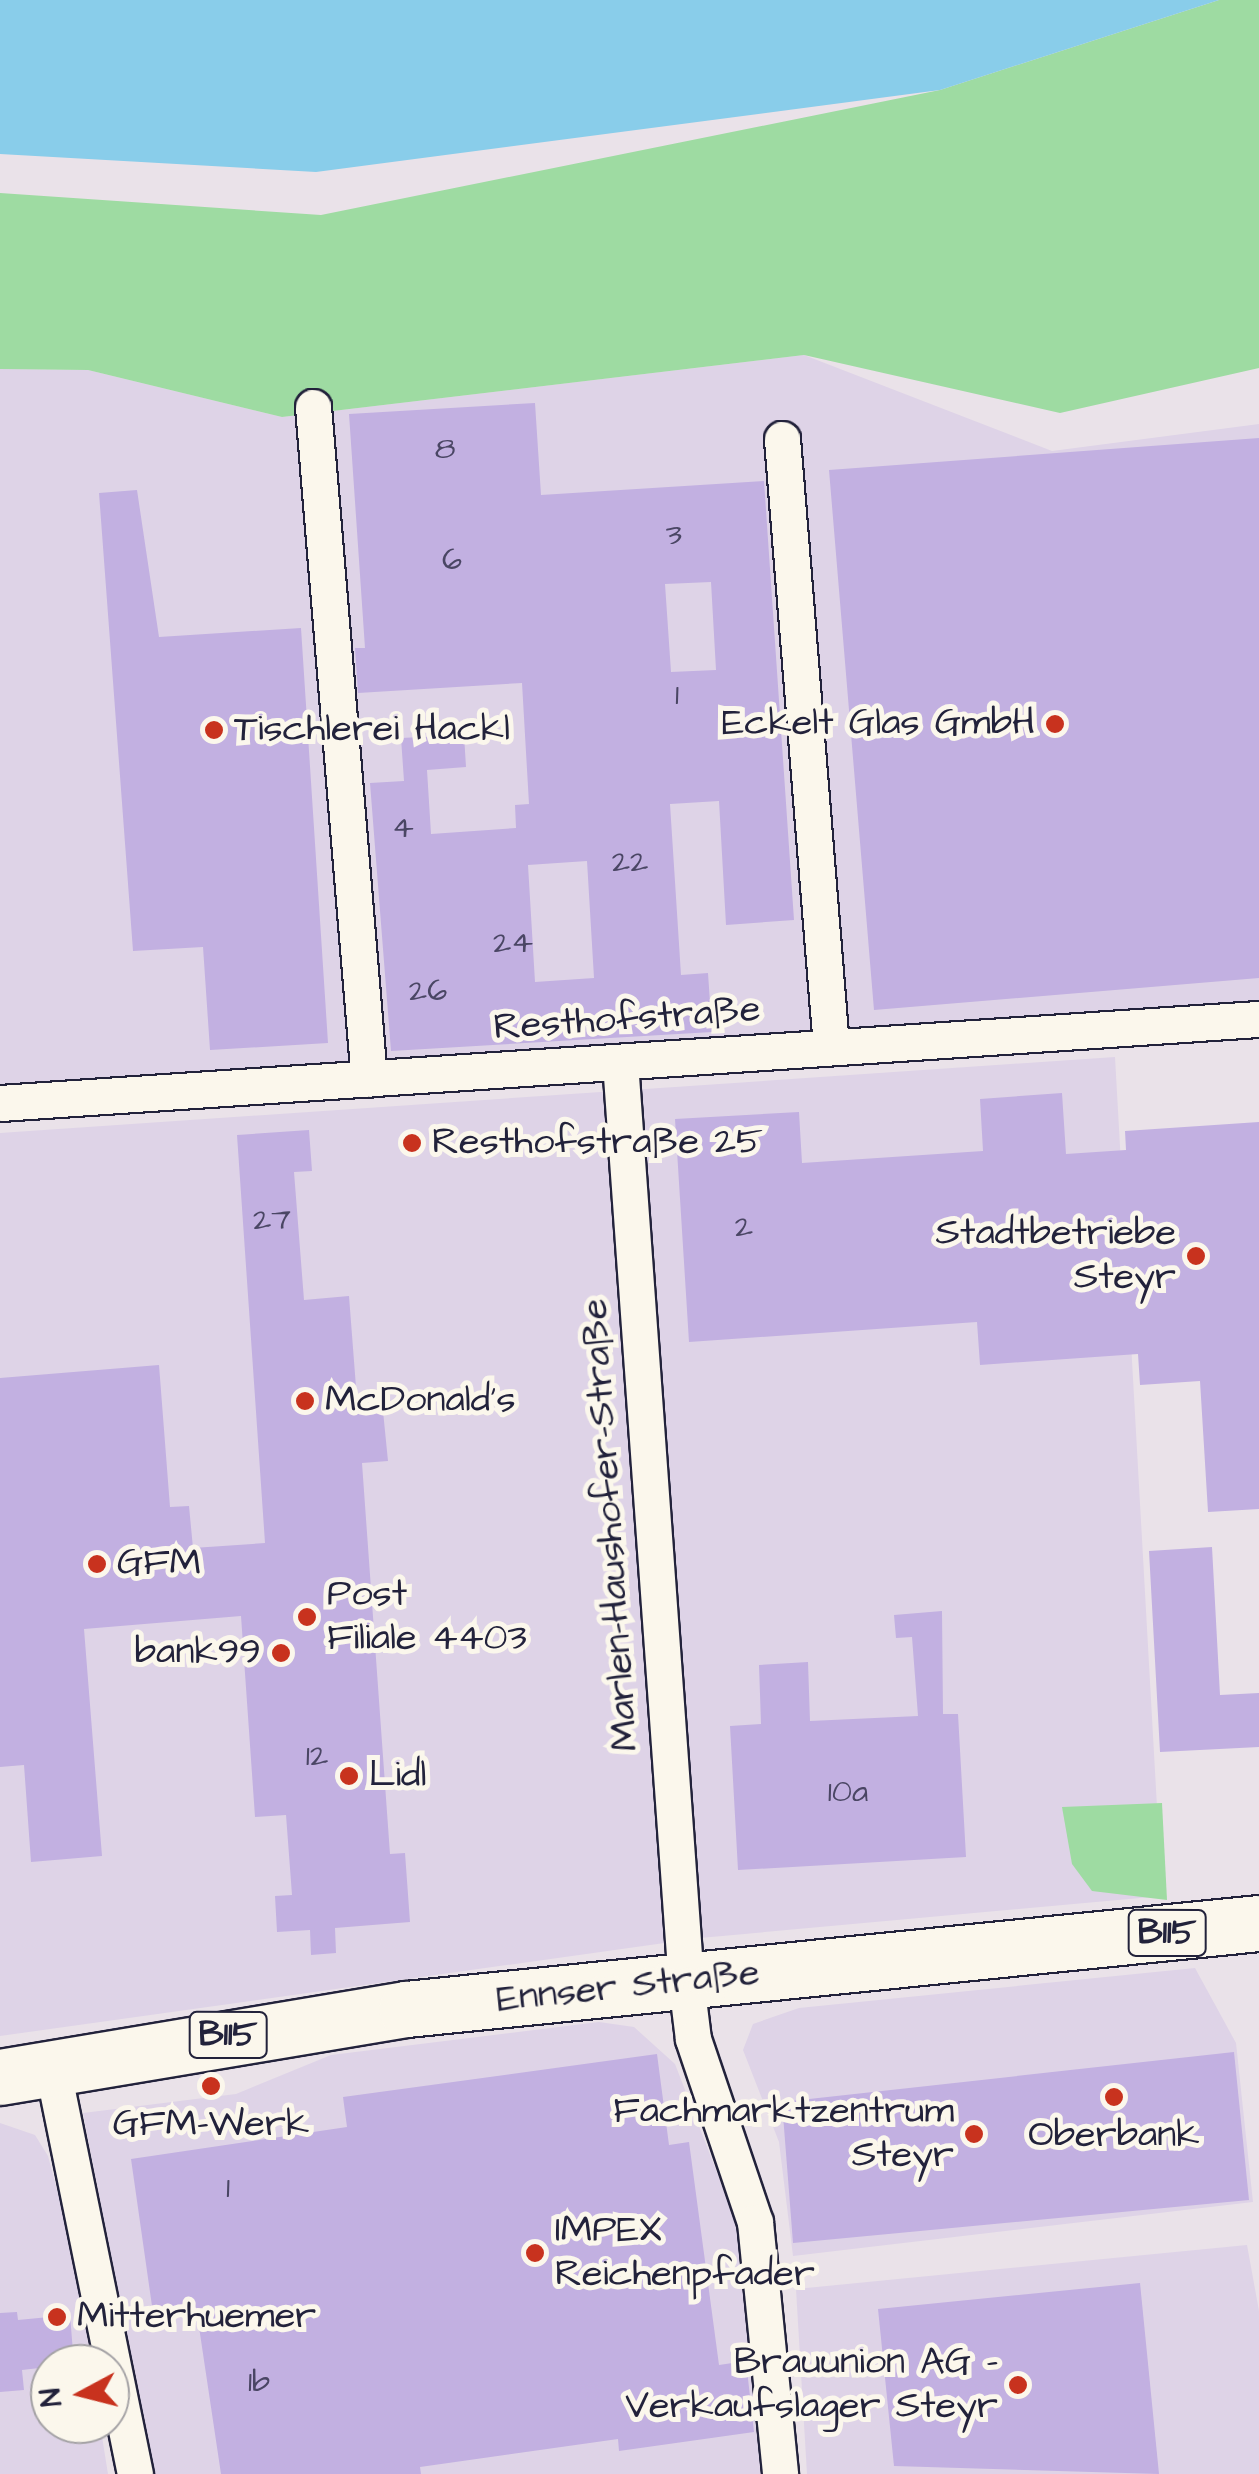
<!DOCTYPE html>
<html>
<head>
<meta charset="utf-8">
<style>
  body { margin:0 }
  #map { position:relative; width:1259px; height:2474px; overflow:hidden; background:#eae2e9; font-family:"Architects Daughter",sans-serif }
  div>[style] { position:absolute }
  .built>* { inset:0; background:#ded3e7 }
  .green>* { inset:0; background:#9edba2 }
  .water>* { inset:0; background:#89cdea }
  .building>* { inset:0; background:#c2b0e1 }
  .roads { filter:drop-shadow(2px 0 #22223b) drop-shadow(-2px 0 #22223b) drop-shadow(0 2px #22223b) drop-shadow(0 -2px #22223b) }
  .minor>* { height:35px; margin:-17.5px; padding:0 17.5px; transform-origin:17.5px; border-radius:17.5px; background:#fbf7ec }
  .primary>* { height:55px; margin:-27.5px; padding:0 27.5px; transform-origin:27.5px; border-radius:27.5px; background:#fbf7ec }
  .dots>* { width:28px; height:28px; translate:-50% -50%; box-sizing:border-box; border:5px solid #fbf7ec; border-radius:50% }
  span { translate:-50% -50%; white-space:nowrap; text-align:center; line-height:1.15; -webkit-text-stroke:10px #fbf7ec; paint-order:stroke }
  .number-label { font-size:32px; color:#4a4664 }
  .number-label span { -webkit-text-stroke-width:0 }
  .shield-label span { padding:2px 8px; background:#fbf7ec; border:2px solid; border-radius:8px; -webkit-text-stroke-width:0 }
  .shield-label { font-size:35px; color:#22223b; font-weight:700 }
  .poi-label { font-size:38px; color:#22223b }
  .right { translate:-100% -50%; text-align:right }
  .left { translate:0 -50%; text-align:left }
  .street-label { font-size:38px; color:#22223b }
  .north { position:absolute; left:30px; top:2344px; width:100px; height:100px; box-sizing:border-box; background:#fbf7ec; border:2px solid #a4a2a5; border-radius:50%; rotate:263deg; font-size:28px; font-weight:700; line-height:40px; text-align:center; color:#22223b }
  .north::after { content:''; display:block; margin:auto; width:35px; height:45px; background:#c8321e; clip-path:polygon(50% 0,100% 100%,50% 72%,0 100%) }
</style>
</head>
<body>
<div id="map">
  <div class="built">
    <i style="clip-path:polygon(804px 355px,1052px 451px,1259px 424px,1259px 1006px,0 1089px,0 369px,88px 370px,282px 417px)"></i>
    <i style="clip-path:polygon(1115px 1057px,1162px 1896px,700px 1938px,0 2036px,0 1133px)"></i>
    <i style="clip-path:polygon(1195px 1968px,1236px 2043px,1253px 2202px,793px 2256px,779px 2142px,743px 2050px,753px 2024px,799px 2008px)"></i>
    <i style="clip-path:polygon(599px 2022px,634px 2027px,675px 2064px,738px 2227px,763px 2474px,154px 2474px,83px 2113px,236px 2094px,331px 2055px)"></i>
    <i style="clip-path:polygon(0 2123px,35px 2135px,48px 2156px,77px 2266px,91px 2364px,50px 2364px,50px 2424px,100px 2424px,108px 2474px,0 2474px)"></i>
    <i style="clip-path:polygon(1247px 2245px,1259px 2311px,1259px 2474px,807px 2474px,796px 2289px)"></i>
  </div>
  <div class="green">
    <i style="clip-path:polygon(1219px 0,1259px 0,1259px 368px,1060px 413px,804px 355px,282px 417px,88px 370px,0 369px,0 193px,321px 215px,940px 90px)"></i>
    <i style="clip-path:polygon(1162px 1803px,1167px 1900px,1092px 1891px,1072px 1864px,1062px 1807px)"></i>
  </div>
  <div class="water">
    <i style="clip-path:polygon(0 0,1219px 0,940px 90px,316px 172px,0 154px)"></i>
  </div>
  <div class="building">
    <i style="clip-path:polygon(evenodd,535px 403px,541px 495px,764px 481px,794px 920px,726px 925px,719px 801px,670px 804px,681px 975px,708px 973px,712px 1032px,391px 1051px,370px 783px,404px 781px,401px 738px,464px 735px,466px 767px,427px 770px,431px 834px,516px 828px,515px 805px,529px 804px,522px 683px,358px 693px,355px 648px,365px 648px,349px 414px,535px 403px,711px 582px,716px 670px,671px 672px,665px 584px,711px 582px,535px 403px,587px 861px,594px 978px,535px 982px,528px 865px,587px 861px)"></i>
    <i style="clip-path:polygon(1259px 438px,1259px 978px,874px 1010px,829px 470px)"></i>
    <i style="clip-path:polygon(137px 490px,159px 637px,301px 628px,328px 1043px,210px 1050px,203px 947px,133px 951px,99px 493px)"></i>
    <i style="clip-path:polygon(1062px 1093px,1066px 1154px,1126px 1150px,1125px 1131px,1259px 1122px,1259px 1509px,1208px 1512px,1200px 1381px,1140px 1385px,1138px 1354px,980px 1365px,977px 1322px,689px 1342px,675px 1119px,799px 1112px,802px 1163px,983px 1151px,980px 1099px)"></i>
    <i style="clip-path:polygon(309px 1130px,312px 1171px,294px 1172px,304px 1300px,349px 1296px,358px 1413px,383px 1411px,388px 1461px,362px 1463px,390px 1854px,405px 1853px,410px 1922px,335px 1928px,336px 1953px,311px 1955px,310px 1930px,277px 1932px,275px 1896px,292px 1895px,286px 1815px,255px 1817px,241px 1616px,84px 1629px,102px 1856px,31px 1862px,24px 1765px,0 1767px,0 1378px,159px 1365px,170px 1507px,189px 1506px,193px 1548px,265px 1543px,237px 1135px)"></i>
    <i style="clip-path:polygon(1212px 1547px,1220px 1695px,1259px 1693px,1259px 1747px,1160px 1752px,1149px 1551px)"></i>
    <i style="clip-path:polygon(942px 1611px,943px 1714px,958px 1714px,966px 1857px,738px 1870px,730px 1726px,761px 1724px,759px 1665px,808px 1662px,810px 1721px,918px 1716px,912px 1637px,896px 1638px,894px 1615px)"></i>
    <i style="clip-path:polygon(1234px 2052px,1249px 2200px,793px 2243px,782px 2102px)"></i>
    <i style="clip-path:polygon(657px 2054px,669px 2145px,689px 2142px,719px 2365px,746px 2361px,754px 2432px,619px 2451px,618px 2439px,420px 2467px,421px 2474px,221px 2474px,196px 2307px,153px 2313px,131px 2159px,347px 2127px,343px 2097px)"></i>
    <i style="clip-path:polygon(1140px 2283px,1159px 2474px,894px 2466px,878px 2309px)"></i>
    <i style="clip-path:polygon(17px 2312px,18px 2320px,70px 2315px,74px 2364px,22px 2370px,24px 2390px,0 2392px,0 2313px)"></i>
  </div>
  <div class="roads">
    <div class="minor">
      <i style="left:313px;top:407px;width:674px;rotate:85.24deg"></i>
      <i style="left:782px;top:439px;width:610px;rotate:85.39deg"></i>
      <i style="left:620px;top:1062px;width:922px;rotate:85.9deg"></i>
      <i style="left:686px;top:1982px;width:57px;rotate:83deg"></i>
      <i style="left:693px;top:2039px;width:193px;rotate:71.3deg"></i>
      <i style="left:755px;top:2222px;width:253px;rotate:84.3deg"></i>
      <i style="left:0;top:1103px;width:1262px;rotate:-3.82deg"></i>
      <i style="left:52px;top:2066px;width:416px;rotate:78.5deg"></i>
    </div>
    <div class="primary">
      <i style="left:0;top:2077px;width:412px;rotate:-9.5deg"></i>
      <i style="left:406px;top:2009px;width:857px;rotate:-5.76deg"></i>
    </div>
  </div>
  <div class="dots">
    <i style="left:1055px;top:724px;background:#c8321e"></i>
    <i style="left:214px;top:730px;background:#c8321e"></i>
    <i style="left:412px;top:1143px;background:#c8321e"></i>
    <i style="left:1196px;top:1256px;background:#c8321e"></i>
    <i style="left:305px;top:1401px;background:#c8321e"></i>
    <i style="left:97px;top:1564px;background:#c8321e"></i>
    <i style="left:307px;top:1617px;background:#c8321e"></i>
    <i style="left:281px;top:1653px;background:#c8321e"></i>
    <i style="left:349px;top:1776px;background:#c8321e"></i>
    <i style="left:211px;top:2086px;background:#c8321e"></i>
    <i style="left:1114px;top:2097px;background:#c8321e"></i>
    <i style="left:974px;top:2134px;background:#c8321e"></i>
    <i style="left:535px;top:2253px;background:#c8321e"></i>
    <i style="left:57px;top:2317px;background:#c8321e"></i>
    <i style="left:1018px;top:2385px;background:#c8321e"></i>
  </div>
  <div class="number-label">
    <span style="left:445px;top:449px">8</span>
    <span style="left:674px;top:535px">3</span>
    <span style="left:452px;top:560px">6</span>
    <span style="left:677px;top:695px">1</span>
    <span style="left:403px;top:828px">4</span>
    <span style="left:630px;top:862px">22</span>
    <span style="left:513px;top:943px">24</span>
    <span style="left:428px;top:991px">26</span>
    <span style="left:272px;top:1220px">27</span>
    <span style="left:744px;top:1227px">2</span>
    <span style="left:317px;top:1756px">12</span>
    <span style="left:848px;top:1792px">10a</span>
    <span style="left:228px;top:2188px">1</span>
    <span style="left:259px;top:2382px">1b</span>
  </div>
  <div class="shield-label">
    <span style="left:1167px;top:1933px">B115</span>
    <span style="left:228px;top:2035px">B115</span>
  </div>
  <div class="poi-label">
    <span class="right" style="left:1035px;top:724px">Eckelt Glas GmbH</span>
    <span class="left" style="left:234px;top:730px">Tischlerei Hackl</span>
    <span class="left" style="left:432px;top:1143px">Resthofstraße 25</span>
    <span class="right" style="left:1176px;top:1256px">Stadtbetriebe<br>Steyr</span>
    <span class="left" style="left:325px;top:1401px">McDonald's</span>
    <span class="left" style="left:117px;top:1564px">GFM</span>
    <span class="left" style="left:327px;top:1617px">Post<br>Filiale 4403</span>
    <span class="right" style="left:261px;top:1653px">bank99</span>
    <span class="left" style="left:369px;top:1776px">Lidl</span>
    <span class="right" style="left:954px;top:2134px">Fachmarktzentrum<br>Steyr</span>
    <span style="left:211px;top:2125px">GFM-Werk</span>
    <span style="left:1114px;top:2136px">Oberbank</span>
    <span class="left" style="left:555px;top:2253px">IMPEX<br>Reichenpfader</span>
    <span class="left" style="left:77px;top:2317px">Mitterhuemer</span>
    <span class="right" style="left:998px;top:2385px">Brauunion AG -<br>Verkaufslager Steyr</span>
  </div>
  <div class="street-label">
    <span style="left:627px;top:1019px;rotate:-4deg">Resthofstraße</span>
    <span style="left:611px;top:1525px;rotate:-94deg">Marlen-Haushofer-Straße</span>
    <span style="left:628px;top:1987px;rotate:-6deg">Ennser Straße</span>
  </div>
  <div class="north">N</div>
</div>
</body>
</html>
